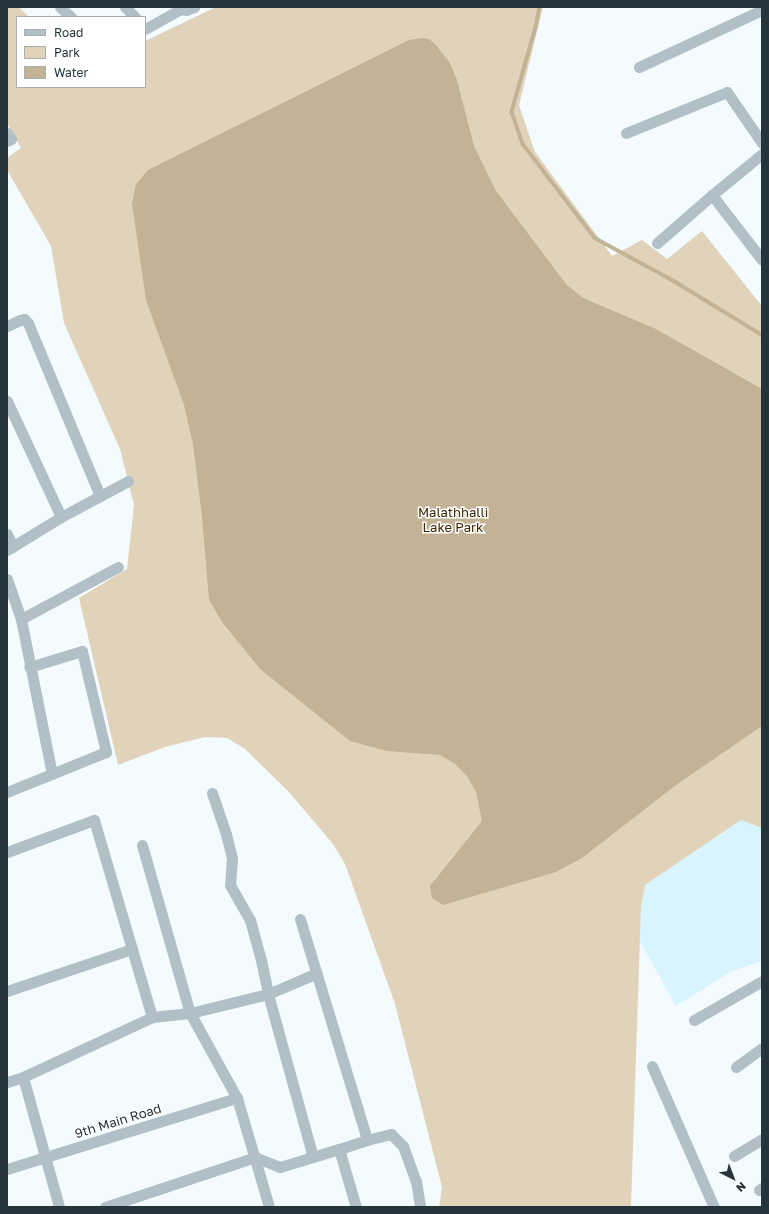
<!DOCTYPE html>
<html>
<head>
<meta charset="utf-8">
<style>
  body { margin:0 }
  #map { position:relative; width:769px; height:1214px; overflow:hidden; background:#f3fbfe; font-family:"Golos Text",sans-serif }
  div>[style] { position:absolute }
  .built>* { inset:0; background:#d8f4ff }
  .green>* { inset:0; background:#e1d3ba }
  .water>* { inset:0; background:#c2b296 }
  .stream>* { height:3.5px; margin:-1.75px; padding:0 1.75px; transform-origin:1.75px; border-radius:1.75px; background:#c2b296 }
  .street>* { height:11px; margin:-5.5px; padding:0 5.5px; transform-origin:5.5px; border-radius:5.5px; background:#b0c0c6 }
  span { translate:-50% -50%; white-space:nowrap; text-align:center; line-height:1.15; -webkit-text-stroke:3px #fff; paint-order:stroke }
  .park-label { font-size:13px; color:#392700 }
  .street-label { font-size:13px; color:#25343a }
  .frame { position:absolute; inset:0; border:8px solid #25343a; pointer-events:none }
  .legend { position:absolute; left:16px; top:16px; width:130px; height:72px; box-sizing:border-box; background:#fff; border:1px solid #a8aeb0; margin:0; padding:5px 7px; list-style:none; font-size:12px; color:#25343a }
  .legend li { display:flex; align-items:center; gap:8px; height:20px }
  .legend b { width:20px; border:1px solid #a8aeb0 }
  .north { position:absolute; left:713px; top:1158px; width:40px; height:40px; -webkit-text-stroke:3px #fff; paint-order:stroke; rotate:138deg; font-size:11px; font-weight:700; line-height:16px; text-align:center; color:#25343a }
  .north::after { content:''; display:block; margin:auto; width:14px; height:18px; background:#25343a; clip-path:polygon(50% 0,100% 100%,50% 72%,0 100%) }
</style>
</head>
<body>
<div id="map">
  <div class="built">
    <i style="clip-path:polygon(741px 820px,762px 828px,762px 961px,732px 971px,676px 1006px,640px 941px,641px 907px,645px 885px)"></i>
  </div>
  <div class="green">
    <i style="clip-path:polygon(7px 7px,19px 7px,29px 17px,17px 17px,17px 87px,145px 87px,145px 41px,216px 7px,543px 7px,519px 105px,535px 152px,612px 256px,642px 240px,667px 259px,702px 231px,762px 306px,762px 828px,741px 820px,645px 885px,641px 907px,631px 1207px,439px 1207px,442px 1187px,395px 1004px,345px 864px,333px 844px,289px 792px,245px 749px,227px 738px,205px 737px,165px 747px,118px 765px,79px 598px,127px 569px,134px 505px,120px 449px,64px 323px,51px 246px,7px 170px,7px 158px,21px 148px,7px 123px)"></i>
  </div>
  <div class="water">
    <i style="clip-path:polygon(422px 38px,429px 39px,435px 44px,450px 63px,457px 80px,474px 146px,496px 191px,566px 284px,583px 298px,656px 329px,762px 389px,762px 726px,676px 785px,582px 858px,556px 872px,443px 905px,432px 898px,430px 886px,482px 821px,476px 792px,467px 776px,455px 764px,440px 755px,387px 751px,350px 741px,260px 669px,222px 622px,209px 600px,202px 517px,193px 444px,184px 405px,146px 300px,132px 204px,136px 184px,148px 170px,409px 40px)"></i>
  </div>
  <div class="stream">
    <i style="left:540px;top:7px;width:20px;rotate:101deg"></i>
    <i style="left:536px;top:27px;width:88px;rotate:105.8deg"></i>
    <i style="left:512px;top:112px;width:34px;rotate:71deg"></i>
    <i style="left:523px;top:144px;width:118px;rotate:52.5deg"></i>
    <i style="left:595px;top:238px;width:90px;rotate:28.6deg"></i>
    <i style="left:674px;top:281px;width:103px;rotate:31.5deg"></i>
  </div>
  <div class="street">
    <i style="left:60px;top:7px;width:15px;rotate:42deg"></i>
    <i style="left:125px;top:7px;width:14px;rotate:45deg"></i>
    <i style="left:145px;top:29px;width:41px;rotate:-29.1deg"></i>
    <i style="left:181px;top:9px;width:5px;rotate:11deg"></i>
    <i style="left:186px;top:10px;width:9px;rotate:-21deg"></i>
    <i style="left:639px;top:67px;width:136px;rotate:-24.9deg"></i>
    <i style="left:7px;top:133px;width:7px;rotate:56deg"></i>
    <i style="left:11px;top:139px;width:4px;rotate:153deg"></i>
    <i style="left:626px;top:133px;width:109px;rotate:-22.1deg"></i>
    <i style="left:727px;top:92px;width:62px;rotate:55.5deg"></i>
    <i style="left:712px;top:195px;width:82px;rotate:52.4deg"></i>
    <i style="left:657px;top:243px;width:73px;rotate:-41.1deg"></i>
    <i style="left:712px;top:195px;width:65px;rotate:-39.4deg"></i>
    <i style="left:7px;top:326px;width:14px;rotate:-25deg"></i>
    <i style="left:20px;top:320px;width:4px;rotate:-14deg"></i>
    <i style="left:24px;top:319px;width:6px;rotate:45deg"></i>
    <i style="left:28px;top:323px;width:187px;rotate:67.4deg"></i>
    <i style="left:7px;top:401px;width:128px;rotate:65deg"></i>
    <i style="left:7px;top:534px;width:14px;rotate:65deg"></i>
    <i style="left:7px;top:550px;width:63px;rotate:-31.4deg"></i>
    <i style="left:61px;top:517px;width:76px;rotate:-28.2deg"></i>
    <i style="left:7px;top:579px;width:42px;rotate:70.7deg"></i>
    <i style="left:21px;top:619px;width:158px;rotate:78.7deg"></i>
    <i style="left:21px;top:619px;width:110px;rotate:-28.2deg"></i>
    <i style="left:7px;top:792px;width:107px;rotate:-22deg"></i>
    <i style="left:106px;top:752px;width:104px;rotate:-103.4deg"></i>
    <i style="left:82px;top:651px;width:55px;rotate:163.2deg"></i>
    <i style="left:212px;top:793px;width:43px;rotate:71.1deg"></i>
    <i style="left:226px;top:834px;width:25px;rotate:76deg"></i>
    <i style="left:232px;top:858px;width:27px;rotate:94deg"></i>
    <i style="left:230px;top:885px;width:40px;rotate:60.3deg"></i>
    <i style="left:250px;top:920px;width:41px;rotate:74.6deg"></i>
    <i style="left:261px;top:960px;width:35px;rotate:78deg"></i>
    <i style="left:268px;top:994px;width:169px;rotate:74.6deg"></i>
    <i style="left:142px;top:845px;width:175px;rotate:74.1deg"></i>
    <i style="left:190px;top:1013px;width:97px;rotate:61.1deg"></i>
    <i style="left:237px;top:1098px;width:114px;rotate:73.6deg"></i>
    <i style="left:7px;top:852px;width:93px;rotate:-20.2deg"></i>
    <i style="left:94px;top:820px;width:205px;rotate:73.6deg"></i>
    <i style="left:300px;top:919px;width:231px;rotate:73.1deg"></i>
    <i style="left:367px;top:1140px;width:29px;rotate:162deg"></i>
    <i style="left:7px;top:991px;width:132px;rotate:-18.6deg"></i>
    <i style="left:694px;top:1020px;width:78px;rotate:-29.8deg"></i>
    <i style="left:652px;top:1066px;width:154px;rotate:66.3deg"></i>
    <i style="left:736px;top:1067px;width:32px;rotate:-36deg"></i>
    <i style="left:23px;top:1077px;width:135px;rotate:74.5deg"></i>
    <i style="left:7px;top:1082px;width:17px;rotate:-17deg"></i>
    <i style="left:23px;top:1077px;width:142px;rotate:-24.9deg"></i>
    <i style="left:152px;top:1017px;width:38px;rotate:-6deg"></i>
    <i style="left:190px;top:1013px;width:80px;rotate:-13.7deg"></i>
    <i style="left:268px;top:994px;width:53px;rotate:-23.2deg"></i>
    <i style="left:367px;top:1140px;width:25px;rotate:-14deg"></i>
    <i style="left:391px;top:1134px;width:17px;rotate:45deg"></i>
    <i style="left:403px;top:1146px;width:37px;rotate:70deg"></i>
    <i style="left:416px;top:1181px;width:26px;rotate:81deg"></i>
    <i style="left:734px;top:1156px;width:33px;rotate:-31deg"></i>
    <i style="left:7px;top:1169px;width:241px;rotate:-17.2deg"></i>
    <i style="left:759px;top:1190px;width:4px;rotate:-34deg"></i>
    <i style="left:105px;top:1207px;width:158px;rotate:-18.4deg"></i>
    <i style="left:255px;top:1157px;width:27px;rotate:22deg"></i>
    <i style="left:280px;top:1167px;width:62px;rotate:-17deg"></i>
    <i style="left:339px;top:1149px;width:60px;rotate:73.7deg"></i>
  </div>
  <div class="park-label">
    <span style="left:453px;top:520px">Malathhalli<br>Lake Park</span>
  </div>
  <div class="street-label">
    <span style="left:118px;top:1121px;rotate:-17deg">9th Main Road</span>
  </div>
  <div class="frame"></div>
  <ul class="legend">
  <li><b style="height:5px;background:#b0c0c6"></b>Road</li>
  <li><b style="height:11px;background:#e1d3ba"></b>Park</li>
  <li><b style="height:11px;background:#c2b296"></b>Water</li>
  </ul>
  <div class="north">N</div>
</div>
</body>
</html>
